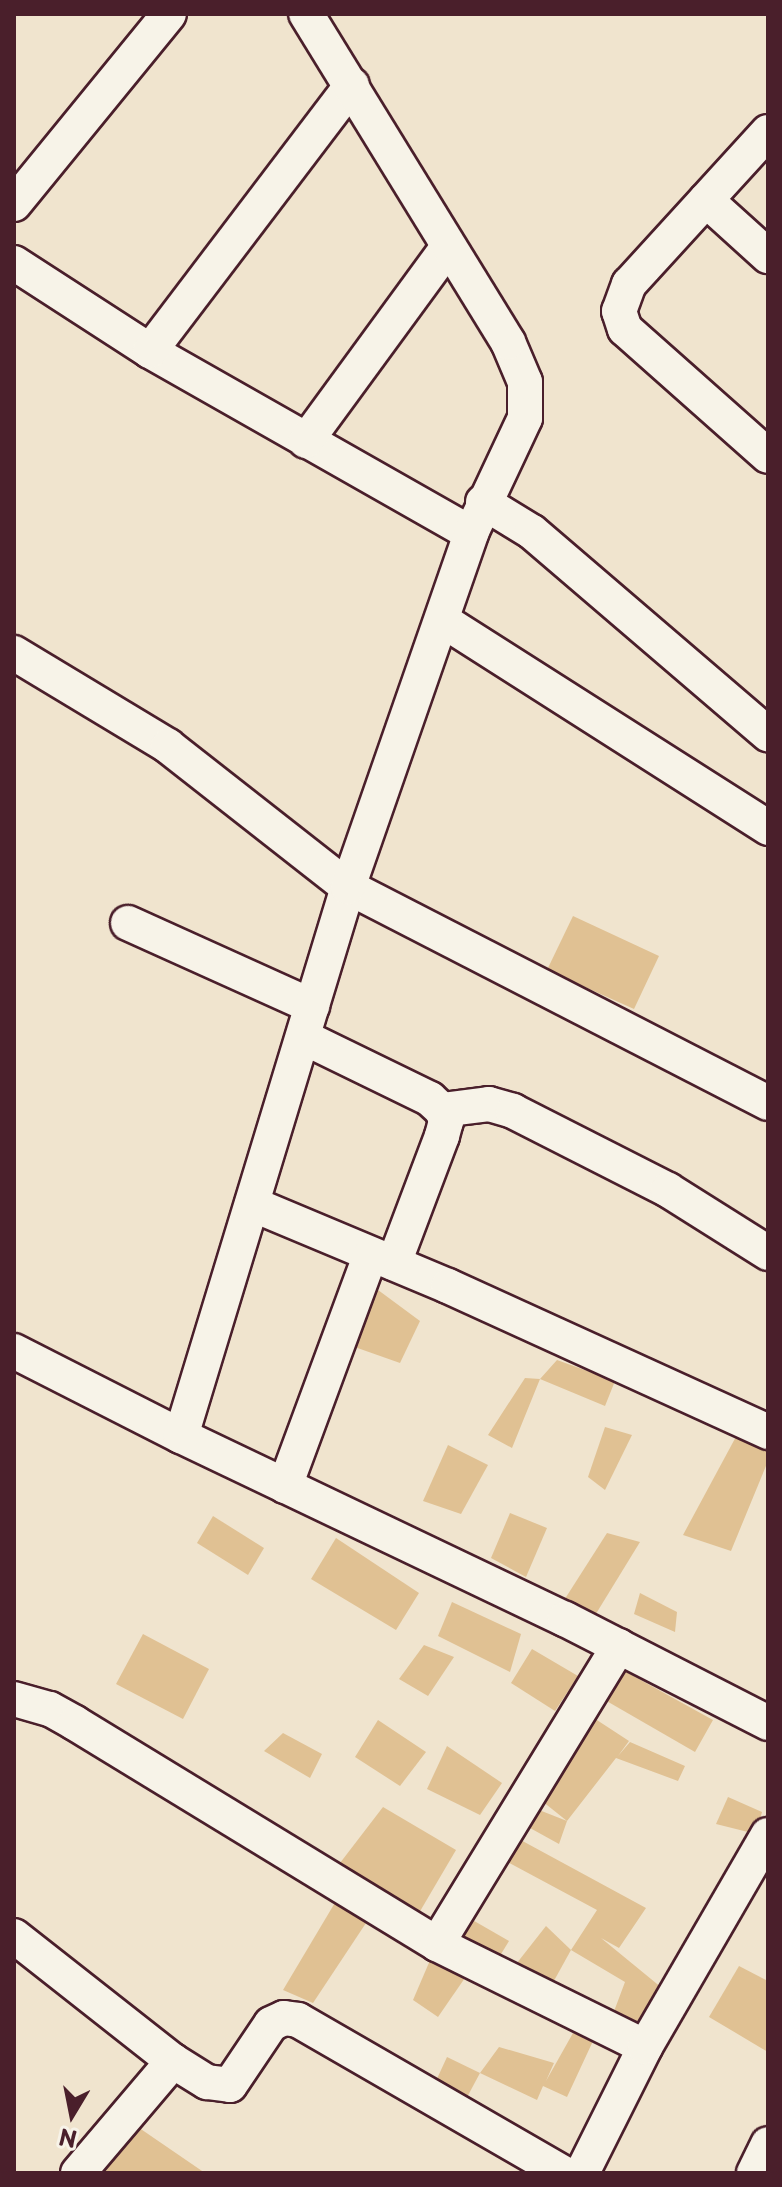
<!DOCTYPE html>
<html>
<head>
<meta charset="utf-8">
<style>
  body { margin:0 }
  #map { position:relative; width:782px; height:2187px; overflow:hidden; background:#f0e4ce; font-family:"Playpen Sans",sans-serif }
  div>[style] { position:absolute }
  .building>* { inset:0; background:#e0c193 }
  .roads { filter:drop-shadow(2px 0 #4a1f2b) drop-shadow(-2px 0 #4a1f2b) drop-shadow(0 2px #4a1f2b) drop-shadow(0 -2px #4a1f2b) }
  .minor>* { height:34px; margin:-17px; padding:0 17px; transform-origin:17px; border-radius:17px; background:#f7f3e8 }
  span { translate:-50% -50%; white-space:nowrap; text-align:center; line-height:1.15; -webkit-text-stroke:7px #f7f3e8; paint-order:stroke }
  .frame { position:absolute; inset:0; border:16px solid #4a1f2b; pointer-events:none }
  .north { position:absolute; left:32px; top:2075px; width:80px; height:80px; -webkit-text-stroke:6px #f7f3e8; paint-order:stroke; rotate:190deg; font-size:22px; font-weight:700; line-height:32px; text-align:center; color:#4a1f2b }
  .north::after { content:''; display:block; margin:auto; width:28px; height:36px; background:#4a1f2b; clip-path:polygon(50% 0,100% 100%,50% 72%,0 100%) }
</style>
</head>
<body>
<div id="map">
  <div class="building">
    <i style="clip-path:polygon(573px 916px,659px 956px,634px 1009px,547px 970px)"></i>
    <i style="clip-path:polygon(374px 1287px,420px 1321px,400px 1363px,349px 1345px)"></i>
    <i style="clip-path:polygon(557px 1360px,615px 1381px,605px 1406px,540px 1379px,512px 1448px,488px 1435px,525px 1378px,540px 1379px)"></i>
    <i style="clip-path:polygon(605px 1427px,632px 1435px,605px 1490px,588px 1477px)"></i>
    <i style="clip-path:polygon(738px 1433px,768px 1445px,768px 1461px,731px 1551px,683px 1535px)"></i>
    <i style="clip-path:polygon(448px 1445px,488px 1465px,461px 1514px,423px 1501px)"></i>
    <i style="clip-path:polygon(510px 1513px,547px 1528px,526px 1577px,491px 1558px)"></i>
    <i style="clip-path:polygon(213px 1516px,264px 1548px,248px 1575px,197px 1543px)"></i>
    <i style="clip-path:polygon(607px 1533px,640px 1542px,594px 1617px,561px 1605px)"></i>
    <i style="clip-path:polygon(336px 1538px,419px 1593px,396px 1630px,311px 1579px)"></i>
    <i style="clip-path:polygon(640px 1593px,677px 1612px,675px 1632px,634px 1614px)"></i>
    <i style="clip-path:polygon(452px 1602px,521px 1634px,510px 1672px,438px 1636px)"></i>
    <i style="clip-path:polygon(143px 1634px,209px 1669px,183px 1719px,116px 1684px)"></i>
    <i style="clip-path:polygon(424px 1645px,454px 1657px,428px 1696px,399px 1679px)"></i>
    <i style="clip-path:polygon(532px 1649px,578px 1676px,555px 1711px,511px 1683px)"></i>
    <i style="clip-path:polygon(617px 1667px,713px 1720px,695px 1752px,591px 1692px)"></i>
    <i style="clip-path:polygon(580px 1709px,629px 1741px,618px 1756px,630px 1742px,685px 1766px,678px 1781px,616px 1758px,567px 1821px,559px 1844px,530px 1828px,534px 1808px,567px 1821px,537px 1797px)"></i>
    <i style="clip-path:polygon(378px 1720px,426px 1752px,400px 1786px,355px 1757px)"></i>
    <i style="clip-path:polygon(283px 1733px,322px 1754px,310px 1778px,264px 1751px)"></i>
    <i style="clip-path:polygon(447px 1746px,502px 1783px,480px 1815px,427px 1789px)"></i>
    <i style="clip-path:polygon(728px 1797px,762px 1812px,756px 1834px,716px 1824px)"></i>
    <i style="clip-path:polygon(383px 1807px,456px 1850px,419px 1913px,340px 1863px)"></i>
    <i style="clip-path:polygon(517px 1838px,646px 1908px,619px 1948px,601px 1938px,662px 1988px,640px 2029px,613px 2014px,625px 1982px,571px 1950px,597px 1910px,500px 1858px)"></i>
    <i style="clip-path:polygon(336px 1901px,366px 1923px,313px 2003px,283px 1990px)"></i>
    <i style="clip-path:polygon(469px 1918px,509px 1941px,498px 1959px,453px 1943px)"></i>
    <i style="clip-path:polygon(546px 1926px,571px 1950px,545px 1997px,513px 1968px)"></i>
    <i style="clip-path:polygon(437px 1944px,469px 1972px,438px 2017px,413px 2000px)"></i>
    <i style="clip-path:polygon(739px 1966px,768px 1981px,768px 2052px,709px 2017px)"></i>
    <i style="clip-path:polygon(573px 2033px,593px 2041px,567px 2097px,543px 2086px,537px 2100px,480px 2073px,499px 2047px,554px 2063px,546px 2081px)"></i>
    <i style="clip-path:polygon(447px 2057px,480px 2073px,465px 2101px,435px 2083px)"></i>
    <i style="clip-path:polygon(132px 2123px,205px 2173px,97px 2173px)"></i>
  </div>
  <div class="roads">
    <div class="minor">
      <i style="left:768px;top:132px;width:206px;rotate:132.4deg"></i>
      <i style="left:629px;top:284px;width:29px;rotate:110deg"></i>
      <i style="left:619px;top:311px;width:19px;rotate:72deg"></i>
      <i style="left:625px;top:329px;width:191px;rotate:41.6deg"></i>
      <i style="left:706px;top:200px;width:84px;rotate:42.1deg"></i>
      <i style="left:14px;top:204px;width:245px;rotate:-50.8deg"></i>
      <i style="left:14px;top:263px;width:162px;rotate:32.9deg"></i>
      <i style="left:150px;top:351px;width:369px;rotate:29.6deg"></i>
      <i style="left:150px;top:351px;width:334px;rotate:-52.8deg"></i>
      <i style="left:306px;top:441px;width:240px;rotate:-53.8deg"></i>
      <i style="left:483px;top:502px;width:57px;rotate:31.5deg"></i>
      <i style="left:532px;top:532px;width:311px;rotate:40.6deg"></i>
      <i style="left:442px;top:620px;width:387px;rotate:32.5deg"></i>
      <i style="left:14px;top:653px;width:180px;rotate:31.1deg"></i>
      <i style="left:168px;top:746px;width:229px;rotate:38.1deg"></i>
      <i style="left:348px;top:887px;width:472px;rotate:27.2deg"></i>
      <i style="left:128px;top:923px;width:202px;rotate:24.3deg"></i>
      <i style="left:303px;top:1037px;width:141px;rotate:26deg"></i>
      <i style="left:430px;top:1099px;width:16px;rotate:43deg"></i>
      <i style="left:442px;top:1110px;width:12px;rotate:70deg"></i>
      <i style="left:446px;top:1121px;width:16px;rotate:105deg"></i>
      <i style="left:442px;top:1136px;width:136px;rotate:110.7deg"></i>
      <i style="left:442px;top:1110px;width:47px;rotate:-7.3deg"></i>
      <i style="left:489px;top:1104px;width:25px;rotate:16deg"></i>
      <i style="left:513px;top:1111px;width:174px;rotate:27deg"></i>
      <i style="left:668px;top:1190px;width:118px;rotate:32.2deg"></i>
      <i style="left:252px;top:1204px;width:212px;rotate:22.7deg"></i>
      <i style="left:448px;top:1286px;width:352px;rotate:24.5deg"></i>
      <i style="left:14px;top:1351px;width:187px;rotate:27deg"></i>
      <i style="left:181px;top:1436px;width:425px;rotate:25.5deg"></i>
      <i style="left:565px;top:1619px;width:228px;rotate:27.1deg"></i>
      <i style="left:181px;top:1436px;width:574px;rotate:-73.08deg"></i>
      <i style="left:348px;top:887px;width:375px;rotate:-70.8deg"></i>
      <i style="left:471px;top:533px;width:127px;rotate:-64.8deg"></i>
      <i style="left:525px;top:418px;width:36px;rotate:-90deg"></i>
      <i style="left:525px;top:382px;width:43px;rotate:-113deg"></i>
      <i style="left:508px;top:342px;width:385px;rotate:-121.6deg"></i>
      <i style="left:285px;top:1486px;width:247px;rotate:-69.7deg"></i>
      <i style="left:14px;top:1699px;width:37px;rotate:16deg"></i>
      <i style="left:50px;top:1709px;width:29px;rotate:29deg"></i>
      <i style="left:75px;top:1723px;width:424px;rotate:31.4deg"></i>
      <i style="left:437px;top:1944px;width:232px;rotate:26.3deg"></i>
      <i style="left:14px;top:1936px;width:202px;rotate:38.2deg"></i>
      <i style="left:173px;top:2061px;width:40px;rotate:32deg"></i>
      <i style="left:207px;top:2082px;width:23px;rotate:7deg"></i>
      <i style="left:230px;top:2085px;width:73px;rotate:-56.1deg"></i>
      <i style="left:271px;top:2024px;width:14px;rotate:-25deg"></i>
      <i style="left:284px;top:2018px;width:14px;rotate:8deg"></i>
      <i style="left:298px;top:2020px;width:306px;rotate:30deg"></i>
      <i style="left:437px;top:1944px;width:349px;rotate:-58.6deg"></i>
      <i style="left:78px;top:2173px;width:147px;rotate:-49.7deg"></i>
      <i style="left:582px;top:2173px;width:141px;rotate:-63.4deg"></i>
      <i style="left:645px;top:2047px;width:245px;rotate:-59.9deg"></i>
      <i style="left:754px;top:2173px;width:32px;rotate:-64deg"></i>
    </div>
  </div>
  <div class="frame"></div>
  <div class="north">N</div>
</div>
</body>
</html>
